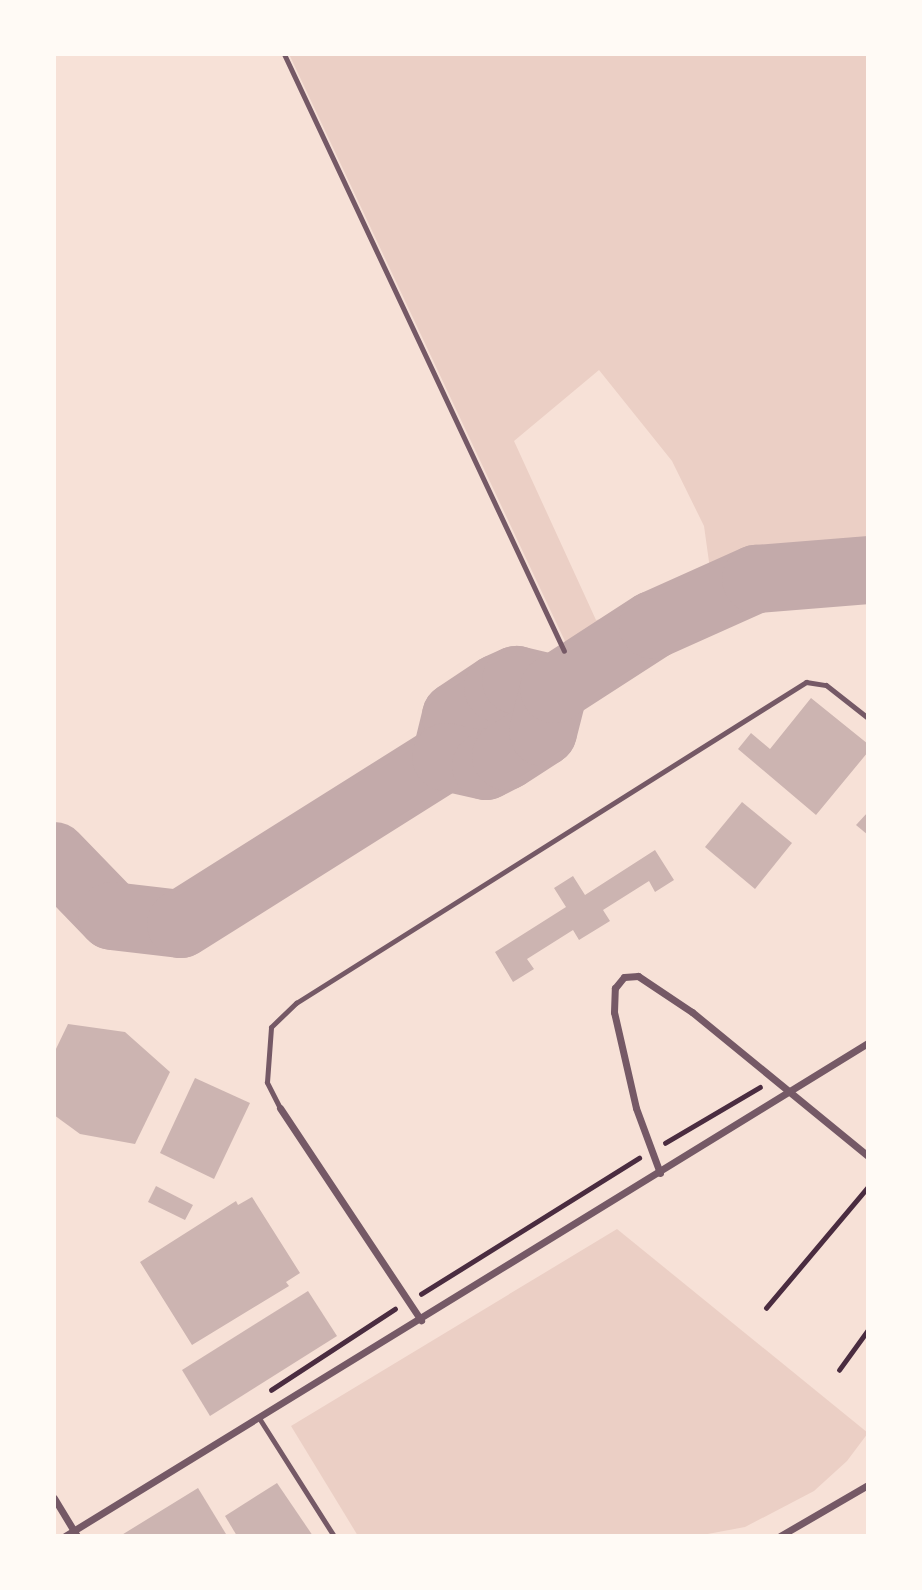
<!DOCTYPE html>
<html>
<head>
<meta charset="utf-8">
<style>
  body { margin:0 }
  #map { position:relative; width:922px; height:1590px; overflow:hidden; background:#f7e1d7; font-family:"Asap Condensed",sans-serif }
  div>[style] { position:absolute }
  .green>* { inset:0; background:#ebcfc5 }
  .taxiway>* { height:68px; margin:-34px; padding:0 34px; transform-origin:34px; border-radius:34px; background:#c3aaaa }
  .building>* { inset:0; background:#ccb4b1 }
  .path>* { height:4.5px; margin:-2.25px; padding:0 2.25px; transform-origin:2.25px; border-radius:2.25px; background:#4a2c40 }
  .service>* { height:5px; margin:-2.5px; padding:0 2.5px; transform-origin:2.5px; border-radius:2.5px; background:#755966 }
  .minor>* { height:7px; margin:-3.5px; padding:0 3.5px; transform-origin:3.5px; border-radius:3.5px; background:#755966 }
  span { translate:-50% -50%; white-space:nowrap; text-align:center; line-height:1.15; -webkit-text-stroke:5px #fffaf5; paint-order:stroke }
  .frame { position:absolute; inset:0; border:56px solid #fffaf5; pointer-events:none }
</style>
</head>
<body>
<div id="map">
  <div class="green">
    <i style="clip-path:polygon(289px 54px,868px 54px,868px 543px,794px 551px,690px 591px,686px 585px,710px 569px,704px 526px,672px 461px,599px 370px,514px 441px,596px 620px,629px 614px,634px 620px,571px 654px)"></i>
    <i style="clip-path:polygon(617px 1229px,868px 1433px,847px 1461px,814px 1491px,745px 1527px,697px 1536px,358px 1536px,291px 1426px)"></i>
  </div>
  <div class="taxiway">
    <i style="left:446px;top:757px;width:42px;rotate:-76.3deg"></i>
    <i style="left:456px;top:716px;width:50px;rotate:-33.7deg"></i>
    <i style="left:498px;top:688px;width:20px;rotate:-24deg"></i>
    <i style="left:516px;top:680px;width:39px;rotate:13deg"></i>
    <i style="left:54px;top:856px;width:83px;rotate:46deg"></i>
    <i style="left:112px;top:916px;width:69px;rotate:6.6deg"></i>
    <i style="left:181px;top:924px;width:313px;rotate:-32.2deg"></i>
    <i style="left:446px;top:757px;width:41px;rotate:12.7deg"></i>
    <i style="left:486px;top:766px;width:22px;rotate:-27deg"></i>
    <i style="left:506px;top:756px;width:44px;rotate:-33deg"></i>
    <i style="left:543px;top:732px;width:44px;rotate:-75.7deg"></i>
    <i style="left:554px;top:689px;width:118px;rotate:-32.9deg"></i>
    <i style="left:653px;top:625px;width:113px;rotate:-24.1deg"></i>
    <i style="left:756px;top:579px;width:112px;rotate:-4.6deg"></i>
  </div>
  <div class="building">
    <i style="clip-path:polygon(811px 698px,868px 744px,868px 752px,816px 815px,738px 749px,751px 733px,770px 749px)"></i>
    <i style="clip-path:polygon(742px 802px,792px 843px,755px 889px,705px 847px)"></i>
    <i style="clip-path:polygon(868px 812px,868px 835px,856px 825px)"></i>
    <i style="clip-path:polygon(655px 850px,674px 880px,655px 892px,649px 881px,603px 910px,610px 921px,579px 940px,573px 930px,527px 959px,534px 969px,513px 982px,495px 952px,566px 907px,554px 888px,573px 876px,585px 895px)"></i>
    <i style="clip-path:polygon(68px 1024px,125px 1032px,170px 1072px,135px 1144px,80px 1134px,54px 1115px,54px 1053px)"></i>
    <i style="clip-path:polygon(195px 1078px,250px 1103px,214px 1179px,160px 1153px)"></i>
    <i style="clip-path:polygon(156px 1186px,193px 1205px,185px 1220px,148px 1202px)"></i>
    <i style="clip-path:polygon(252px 1197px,300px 1273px,286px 1282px,289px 1286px,192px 1345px,140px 1262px,236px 1201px,238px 1205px)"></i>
    <i style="clip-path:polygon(308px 1291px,337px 1336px,210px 1416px,182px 1370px)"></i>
    <i style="clip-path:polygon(277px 1483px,313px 1536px,237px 1536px,225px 1516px)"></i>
    <i style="clip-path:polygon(198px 1488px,226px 1534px,120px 1536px)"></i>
  </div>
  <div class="path">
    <i style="left:665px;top:1143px;width:110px;rotate:-30.5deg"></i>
    <i style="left:421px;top:1294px;width:257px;rotate:-32deg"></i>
    <i style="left:766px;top:1308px;width:158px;rotate:-49.9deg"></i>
    <i style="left:839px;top:1370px;width:49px;rotate:-54.1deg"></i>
    <i style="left:271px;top:1390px;width:148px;rotate:-33.2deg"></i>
  </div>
  <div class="service">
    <i style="left:284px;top:54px;width:659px;rotate:64.87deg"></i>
    <i style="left:280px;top:1108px;width:29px;rotate:-117deg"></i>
    <i style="left:267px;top:1082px;width:55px;rotate:-85.8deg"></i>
    <i style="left:271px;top:1027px;width:35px;rotate:-44deg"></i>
    <i style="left:296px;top:1003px;width:603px;rotate:-32.19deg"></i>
    <i style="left:806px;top:682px;width:20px;rotate:9deg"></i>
    <i style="left:826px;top:685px;width:53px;rotate:38.2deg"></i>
    <i style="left:259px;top:1418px;width:140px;rotate:57.6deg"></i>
  </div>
  <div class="minor">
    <i style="left:280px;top:1108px;width:255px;rotate:56.4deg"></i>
    <i style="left:660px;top:1173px;width:69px;rotate:-110.3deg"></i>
    <i style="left:636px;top:1108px;width:98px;rotate:-102.9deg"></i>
    <i style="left:614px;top:1012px;width:24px;rotate:-88deg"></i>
    <i style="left:615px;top:988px;width:14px;rotate:-51deg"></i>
    <i style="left:624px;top:977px;width:14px;rotate:-4deg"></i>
    <i style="left:638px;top:976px;width:65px;rotate:33.7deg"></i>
    <i style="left:692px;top:1012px;width:227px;rotate:39.3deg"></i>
    <i style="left:54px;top:1498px;width:44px;rotate:58.8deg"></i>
    <i style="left:65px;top:1536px;width:942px;rotate:-31.55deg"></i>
    <i style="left:780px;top:1536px;width:102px;rotate:-30.1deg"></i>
  </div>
  <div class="frame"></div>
</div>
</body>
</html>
